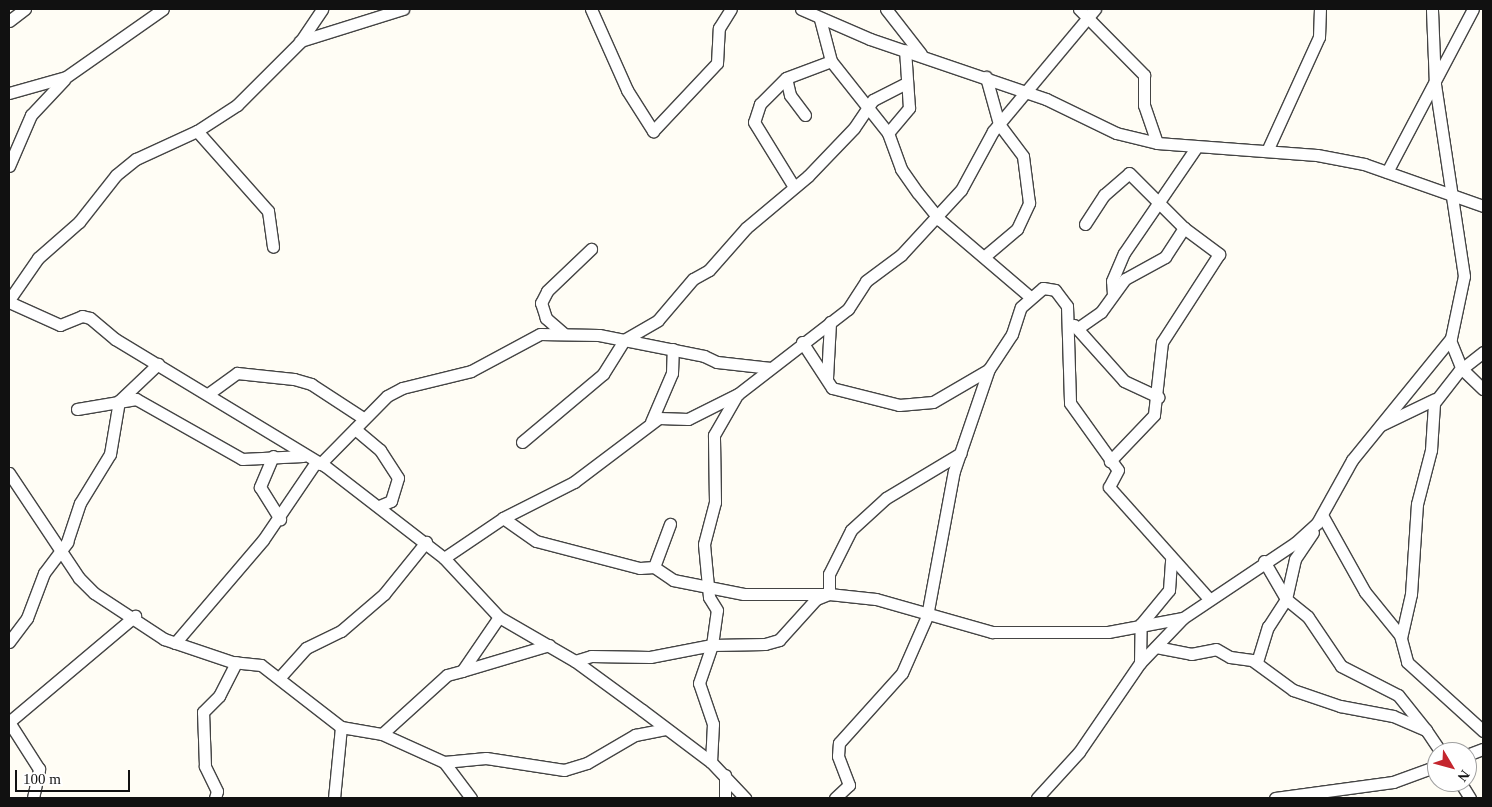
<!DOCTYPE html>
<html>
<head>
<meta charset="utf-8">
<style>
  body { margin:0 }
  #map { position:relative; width:1492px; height:807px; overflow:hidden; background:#fffdf5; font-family:Georgia,serif }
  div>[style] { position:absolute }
  .roads { filter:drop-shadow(1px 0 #444) drop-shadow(-1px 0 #444) drop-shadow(0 1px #444) drop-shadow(0 -1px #444) }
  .minor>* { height:11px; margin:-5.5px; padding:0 5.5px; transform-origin:5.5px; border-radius:5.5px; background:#fff }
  span { translate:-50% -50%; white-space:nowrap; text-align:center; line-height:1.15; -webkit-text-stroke:5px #fff; paint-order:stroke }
  .frame { position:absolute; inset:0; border:10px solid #111; pointer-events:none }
  .north { position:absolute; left:1427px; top:742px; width:50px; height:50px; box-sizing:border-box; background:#fff; border:1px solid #a0a0a0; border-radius:50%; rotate:127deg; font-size:14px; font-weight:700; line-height:20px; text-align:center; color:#111 }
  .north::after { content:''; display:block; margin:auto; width:18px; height:22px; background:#c4262e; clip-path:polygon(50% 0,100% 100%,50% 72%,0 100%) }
  .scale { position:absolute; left:15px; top:770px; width:115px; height:22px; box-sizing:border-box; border:2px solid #111; border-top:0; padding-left:6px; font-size:15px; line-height:18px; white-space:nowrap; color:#111; -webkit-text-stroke:4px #fff; paint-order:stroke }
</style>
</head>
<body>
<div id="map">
  <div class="roads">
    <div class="minor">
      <i style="left:591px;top:9px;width:89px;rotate:66deg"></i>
      <i style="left:627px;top:90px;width:49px;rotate:57.6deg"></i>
      <i style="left:653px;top:131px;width:93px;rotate:-46.7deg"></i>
      <i style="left:717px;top:63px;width:35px;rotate:-87deg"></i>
      <i style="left:719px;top:28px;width:22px;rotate:-58deg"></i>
      <i style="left:801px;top:9px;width:75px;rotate:23.5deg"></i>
      <i style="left:870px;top:39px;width:186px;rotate:18.8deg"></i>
      <i style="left:1046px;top:99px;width:78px;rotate:25.9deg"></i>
      <i style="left:1116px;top:133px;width:42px;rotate:13.7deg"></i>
      <i style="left:1157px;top:143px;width:160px;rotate:4.3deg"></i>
      <i style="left:1317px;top:155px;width:48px;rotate:10.8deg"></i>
      <i style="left:1364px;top:164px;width:126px;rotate:19.4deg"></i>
      <i style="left:886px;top:9px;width:57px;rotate:52.1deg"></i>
      <i style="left:1079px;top:9px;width:93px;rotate:45.4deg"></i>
      <i style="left:1144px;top:75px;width:30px;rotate:90deg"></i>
      <i style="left:1144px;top:105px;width:40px;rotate:71.1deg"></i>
      <i style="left:820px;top:19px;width:43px;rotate:75.3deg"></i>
      <i style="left:831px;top:61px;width:92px;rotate:51.6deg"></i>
      <i style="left:888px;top:133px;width:38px;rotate:70deg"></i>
      <i style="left:901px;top:169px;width:29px;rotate:55deg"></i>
      <i style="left:918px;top:193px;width:35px;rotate:51deg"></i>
      <i style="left:940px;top:220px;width:118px;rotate:40.5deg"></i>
      <i style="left:9px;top:21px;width:20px;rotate:-37deg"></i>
      <i style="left:300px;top:41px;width:108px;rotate:-17.3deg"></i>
      <i style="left:786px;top:78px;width:37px;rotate:135deg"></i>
      <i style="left:760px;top:104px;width:19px;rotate:108deg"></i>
      <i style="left:754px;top:122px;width:76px;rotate:58.4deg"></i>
      <i style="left:9px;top:93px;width:59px;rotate:-15.7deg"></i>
      <i style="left:66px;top:77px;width:118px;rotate:-35deg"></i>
      <i style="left:805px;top:115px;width:25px;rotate:-127deg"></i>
      <i style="left:790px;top:95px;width:17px;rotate:-103deg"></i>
      <i style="left:786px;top:78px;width:48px;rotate:-20.7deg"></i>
      <i style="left:197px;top:131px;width:107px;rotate:48.4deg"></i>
      <i style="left:268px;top:211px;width:36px;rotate:82deg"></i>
      <i style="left:888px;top:133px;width:33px;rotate:-50deg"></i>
      <i style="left:909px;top:108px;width:58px;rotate:-93.9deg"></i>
      <i style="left:1267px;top:151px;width:125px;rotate:-65.5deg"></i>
      <i style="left:1319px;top:37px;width:28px;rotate:-88deg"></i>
      <i style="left:9px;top:166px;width:56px;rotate:-66.7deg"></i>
      <i style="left:31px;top:115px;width:48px;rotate:-46.7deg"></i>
      <i style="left:1387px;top:172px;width:184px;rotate:-62.2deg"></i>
      <i style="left:1085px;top:224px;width:35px;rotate:-57deg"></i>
      <i style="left:1104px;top:195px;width:33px;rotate:-41deg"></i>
      <i style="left:1129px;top:173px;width:78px;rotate:45deg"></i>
      <i style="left:1184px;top:228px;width:44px;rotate:36.6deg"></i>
      <i style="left:1219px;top:254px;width:105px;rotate:122.9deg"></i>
      <i style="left:1162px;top:342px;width:73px;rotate:96.3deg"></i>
      <i style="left:1154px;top:415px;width:64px;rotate:133.7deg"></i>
      <i style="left:985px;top:256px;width:42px;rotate:-40.2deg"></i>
      <i style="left:1017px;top:229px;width:29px;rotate:-65deg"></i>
      <i style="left:1029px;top:203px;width:47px;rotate:-97.3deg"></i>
      <i style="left:1023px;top:156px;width:40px;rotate:-127deg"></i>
      <i style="left:999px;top:124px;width:49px;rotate:-105.5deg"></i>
      <i style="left:1113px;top:294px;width:13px;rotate:-94deg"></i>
      <i style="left:1112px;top:281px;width:30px;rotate:-67deg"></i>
      <i style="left:1124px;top:253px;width:127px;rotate:-55.6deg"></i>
      <i style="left:9px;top:300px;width:51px;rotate:-55.4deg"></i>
      <i style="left:38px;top:258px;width:55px;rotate:-41.3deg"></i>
      <i style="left:79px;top:222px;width:60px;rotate:-51.8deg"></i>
      <i style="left:116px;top:175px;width:26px;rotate:-39deg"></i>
      <i style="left:136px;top:159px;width:67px;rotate:-24.7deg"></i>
      <i style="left:197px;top:131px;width:48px;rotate:-33deg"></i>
      <i style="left:237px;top:105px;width:89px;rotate:-45deg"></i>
      <i style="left:300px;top:42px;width:40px;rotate:-56deg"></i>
      <i style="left:9px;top:302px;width:56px;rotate:24.3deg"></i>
      <i style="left:60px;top:325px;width:24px;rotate:-22deg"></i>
      <i style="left:82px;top:316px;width:8px;rotate:14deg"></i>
      <i style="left:90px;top:318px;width:33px;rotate:40deg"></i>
      <i style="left:115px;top:339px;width:245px;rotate:31.2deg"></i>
      <i style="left:325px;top:466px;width:150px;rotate:37.7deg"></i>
      <i style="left:444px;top:558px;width:71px;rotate:-34.1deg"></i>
      <i style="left:503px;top:518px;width:80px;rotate:-26.9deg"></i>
      <i style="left:574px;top:482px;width:106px;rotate:-37deg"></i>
      <i style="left:659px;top:418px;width:29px;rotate:2deg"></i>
      <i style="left:688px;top:419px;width:56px;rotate:-26.6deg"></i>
      <i style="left:738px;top:394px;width:139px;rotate:-37.7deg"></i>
      <i style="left:848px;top:309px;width:33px;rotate:-57deg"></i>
      <i style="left:866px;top:281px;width:44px;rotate:-36.6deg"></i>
      <i style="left:901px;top:255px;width:88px;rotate:-47.3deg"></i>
      <i style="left:961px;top:190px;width:67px;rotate:-61.5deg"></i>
      <i style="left:993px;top:131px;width:159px;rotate:-50.1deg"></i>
      <i style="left:1074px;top:325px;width:75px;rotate:48.2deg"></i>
      <i style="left:1124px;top:381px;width:38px;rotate:25deg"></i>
      <i style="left:1078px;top:328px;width:28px;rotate:-35deg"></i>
      <i style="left:1101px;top:312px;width:41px;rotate:-54deg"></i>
      <i style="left:1125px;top:279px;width:46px;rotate:-28.8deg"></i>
      <i style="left:1165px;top:257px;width:35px;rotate:-57deg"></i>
      <i style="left:563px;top:333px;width:23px;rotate:-139deg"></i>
      <i style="left:546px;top:318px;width:16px;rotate:-108deg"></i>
      <i style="left:541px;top:303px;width:13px;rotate:-63deg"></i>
      <i style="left:547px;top:291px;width:61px;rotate:-43.7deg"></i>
      <i style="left:1450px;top:340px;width:31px;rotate:68deg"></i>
      <i style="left:1462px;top:369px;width:29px;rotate:44deg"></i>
      <i style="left:802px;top:342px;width:55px;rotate:56.9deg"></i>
      <i style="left:832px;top:388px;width:69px;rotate:14.2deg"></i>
      <i style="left:899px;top:405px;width:34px;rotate:-5deg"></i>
      <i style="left:933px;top:402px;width:64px;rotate:-30.2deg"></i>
      <i style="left:827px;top:378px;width:56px;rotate:-86.9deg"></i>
      <i style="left:208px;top:394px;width:36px;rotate:-36deg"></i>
      <i style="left:237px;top:373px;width:57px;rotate:6deg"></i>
      <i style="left:294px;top:379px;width:18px;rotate:16deg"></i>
      <i style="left:311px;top:384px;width:62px;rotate:33.2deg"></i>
      <i style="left:77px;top:409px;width:60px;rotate:-9.6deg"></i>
      <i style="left:136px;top:399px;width:122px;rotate:29.5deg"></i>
      <i style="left:242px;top:459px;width:61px;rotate:-2.8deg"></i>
      <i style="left:651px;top:422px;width:53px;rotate:-66.8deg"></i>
      <i style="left:672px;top:373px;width:24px;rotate:-88deg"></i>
      <i style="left:1381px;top:425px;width:60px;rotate:-25.7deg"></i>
      <i style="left:355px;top:429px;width:33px;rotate:40deg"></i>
      <i style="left:380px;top:450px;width:33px;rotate:57deg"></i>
      <i style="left:398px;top:478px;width:24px;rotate:107deg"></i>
      <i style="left:391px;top:501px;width:13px;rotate:157deg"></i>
      <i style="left:522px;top:442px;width:106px;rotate:-40deg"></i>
      <i style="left:603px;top:374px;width:40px;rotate:-58deg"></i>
      <i style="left:624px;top:340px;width:39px;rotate:-30deg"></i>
      <i style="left:658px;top:320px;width:54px;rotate:-49.5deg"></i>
      <i style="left:693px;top:279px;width:18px;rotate:-29deg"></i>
      <i style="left:709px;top:270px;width:56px;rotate:-48.6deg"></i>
      <i style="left:746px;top:228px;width:81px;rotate:-40deg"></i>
      <i style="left:808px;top:176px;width:66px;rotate:-46.2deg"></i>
      <i style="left:854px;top:128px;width:34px;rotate:-56deg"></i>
      <i style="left:873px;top:100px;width:36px;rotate:-27deg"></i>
      <i style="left:273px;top:456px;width:34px;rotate:113deg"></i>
      <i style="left:260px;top:487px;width:38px;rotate:58deg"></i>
      <i style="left:320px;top:464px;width:95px;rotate:-45.4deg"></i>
      <i style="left:387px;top:396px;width:17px;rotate:-28deg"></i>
      <i style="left:402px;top:388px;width:71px;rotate:-13.8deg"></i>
      <i style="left:471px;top:371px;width:78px;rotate:-28.2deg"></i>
      <i style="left:540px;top:334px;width:59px;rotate:1deg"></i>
      <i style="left:599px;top:335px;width:107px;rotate:11.3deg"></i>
      <i style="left:704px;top:356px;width:14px;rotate:25deg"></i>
      <i style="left:717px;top:362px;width:54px;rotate:6.3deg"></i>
      <i style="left:9px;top:473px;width:126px;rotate:56.3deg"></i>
      <i style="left:79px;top:578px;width:21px;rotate:45deg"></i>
      <i style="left:94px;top:593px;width:84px;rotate:33.3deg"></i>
      <i style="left:164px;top:639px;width:72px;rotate:18.7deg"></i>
      <i style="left:232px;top:662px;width:29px;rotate:6deg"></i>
      <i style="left:261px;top:665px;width:101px;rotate:37.8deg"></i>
      <i style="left:341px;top:727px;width:71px;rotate:95.6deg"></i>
      <i style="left:1322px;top:515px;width:88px;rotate:60.8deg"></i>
      <i style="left:1365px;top:592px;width:55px;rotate:50.9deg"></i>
      <i style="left:1400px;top:635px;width:28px;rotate:75deg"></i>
      <i style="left:1407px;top:662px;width:103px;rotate:42.2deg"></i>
      <i style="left:503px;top:518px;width:40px;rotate:34.9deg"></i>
      <i style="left:536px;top:541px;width:107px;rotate:14.6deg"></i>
      <i style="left:640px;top:568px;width:14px;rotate:-4deg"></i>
      <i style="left:654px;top:567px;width:23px;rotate:34deg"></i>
      <i style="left:673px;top:580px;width:72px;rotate:11.2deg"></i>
      <i style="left:744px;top:594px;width:85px"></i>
      <i style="left:829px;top:594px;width:20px;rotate:-90deg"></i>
      <i style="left:829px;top:574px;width:49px;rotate:-63.4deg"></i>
      <i style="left:851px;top:530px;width:47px;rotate:-42.4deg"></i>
      <i style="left:886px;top:498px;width:87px;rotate:-31deg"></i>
      <i style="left:444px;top:558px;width:81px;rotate:47deg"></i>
      <i style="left:499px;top:617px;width:88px;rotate:30.1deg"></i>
      <i style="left:575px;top:661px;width:83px;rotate:36.2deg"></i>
      <i style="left:642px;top:710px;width:86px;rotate:37deg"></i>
      <i style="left:711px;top:762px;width:50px;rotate:46.6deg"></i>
      <i style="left:1264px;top:561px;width:44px;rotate:59.9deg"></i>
      <i style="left:1286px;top:599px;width:28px;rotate:39deg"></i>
      <i style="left:1308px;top:617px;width:59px;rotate:56deg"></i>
      <i style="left:1341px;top:666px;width:64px;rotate:27deg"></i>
      <i style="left:1398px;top:695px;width:45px;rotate:51.3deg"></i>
      <i style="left:654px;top:567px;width:46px;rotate:-69.6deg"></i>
      <i style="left:1401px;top:638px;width:45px;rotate:-77.2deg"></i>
      <i style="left:1411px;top:594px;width:90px;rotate:-86.2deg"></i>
      <i style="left:1417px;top:504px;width:56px;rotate:-75.5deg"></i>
      <i style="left:1431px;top:450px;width:47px;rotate:-86.3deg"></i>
      <i style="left:1434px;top:403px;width:41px;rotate:-52deg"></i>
      <i style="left:1459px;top:371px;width:31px;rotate:-38deg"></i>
      <i style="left:9px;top:642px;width:30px;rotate:-53deg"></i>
      <i style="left:27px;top:618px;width:48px;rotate:-69.3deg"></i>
      <i style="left:44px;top:573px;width:39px;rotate:-53deg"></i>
      <i style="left:67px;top:542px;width:41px;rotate:-71.6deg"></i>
      <i style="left:80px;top:503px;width:57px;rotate:-58.5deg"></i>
      <i style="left:110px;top:454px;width:54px;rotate:-80.4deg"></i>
      <i style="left:119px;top:401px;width:54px;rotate:-43.5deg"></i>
      <i style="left:175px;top:643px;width:135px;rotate:-49.5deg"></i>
      <i style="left:263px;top:540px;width:94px;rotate:-55.8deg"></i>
      <i style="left:1156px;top:647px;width:36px;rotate:11deg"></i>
      <i style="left:1191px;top:654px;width:25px;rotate:-11deg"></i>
      <i style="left:1216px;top:649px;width:16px;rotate:30deg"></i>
      <i style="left:1230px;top:657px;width:22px;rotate:8deg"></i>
      <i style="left:1252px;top:660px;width:51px;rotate:36.2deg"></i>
      <i style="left:1293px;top:690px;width:50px;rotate:18.8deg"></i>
      <i style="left:1340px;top:706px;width:54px;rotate:10.7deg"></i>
      <i style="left:1393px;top:716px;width:36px;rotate:23deg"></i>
      <i style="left:1426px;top:730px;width:27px;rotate:56deg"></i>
      <i style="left:575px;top:661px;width:17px;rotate:-17deg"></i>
      <i style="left:591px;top:656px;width:59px;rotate:1deg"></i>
      <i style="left:650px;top:657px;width:63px;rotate:-11deg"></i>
      <i style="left:712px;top:645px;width:53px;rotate:-1.1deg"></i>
      <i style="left:765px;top:644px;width:15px;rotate:-16deg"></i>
      <i style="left:779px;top:640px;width:55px;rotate:-47.9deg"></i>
      <i style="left:816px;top:599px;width:14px;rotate:-21deg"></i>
      <i style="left:829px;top:594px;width:47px;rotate:6.1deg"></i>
      <i style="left:876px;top:599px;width:121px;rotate:15.9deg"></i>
      <i style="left:992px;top:632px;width:116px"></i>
      <i style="left:1108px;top:632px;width:76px;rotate:-10.6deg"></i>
      <i style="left:1257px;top:662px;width:37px;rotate:-73deg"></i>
      <i style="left:1268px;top:627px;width:33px;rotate:-57deg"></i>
      <i style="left:1286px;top:599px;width:41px;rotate:-77.3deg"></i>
      <i style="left:1295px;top:559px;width:32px;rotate:-56deg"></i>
      <i style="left:1140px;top:663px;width:39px;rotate:-89deg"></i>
      <i style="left:1141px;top:624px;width:44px;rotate:-50.5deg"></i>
      <i style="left:1169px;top:590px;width:31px;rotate:-86deg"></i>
      <i style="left:462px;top:671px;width:91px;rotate:-16.6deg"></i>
      <i style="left:280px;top:677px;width:39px;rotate:-48deg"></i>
      <i style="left:306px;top:648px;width:39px;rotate:-26deg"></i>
      <i style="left:341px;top:631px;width:57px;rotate:-40.7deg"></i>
      <i style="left:384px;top:594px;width:67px;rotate:-51.1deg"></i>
      <i style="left:341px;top:727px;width:42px;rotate:9.7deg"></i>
      <i style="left:382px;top:734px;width:68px;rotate:24.3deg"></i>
      <i style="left:444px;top:762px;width:45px;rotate:53.1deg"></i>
      <i style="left:382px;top:734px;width:88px;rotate:-42.2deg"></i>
      <i style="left:447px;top:675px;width:16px;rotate:-15deg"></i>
      <i style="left:462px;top:671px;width:65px;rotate:-55.6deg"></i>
      <i style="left:1467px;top:755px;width:17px;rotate:-21deg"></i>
      <i style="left:444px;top:762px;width:42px;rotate:-5.4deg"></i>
      <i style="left:486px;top:758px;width:79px;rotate:8.7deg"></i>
      <i style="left:564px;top:770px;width:24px;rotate:-17deg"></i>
      <i style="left:587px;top:763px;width:56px;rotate:-30.3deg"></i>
      <i style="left:635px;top:735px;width:32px;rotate:-11deg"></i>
      <i style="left:711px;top:762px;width:38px;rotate:-87deg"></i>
      <i style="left:713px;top:724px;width:43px;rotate:-108.9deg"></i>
      <i style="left:699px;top:683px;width:40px;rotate:-71.1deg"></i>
      <i style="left:712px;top:645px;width:35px;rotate:-82deg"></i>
      <i style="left:717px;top:610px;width:15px;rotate:-122deg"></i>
      <i style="left:709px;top:597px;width:53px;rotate:-95.4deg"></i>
      <i style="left:704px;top:544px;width:43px;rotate:-75.3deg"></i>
      <i style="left:715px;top:502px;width:67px;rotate:-90.9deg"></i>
      <i style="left:714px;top:435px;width:46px;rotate:-60.1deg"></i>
      <i style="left:1460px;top:782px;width:19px;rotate:58deg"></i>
      <i style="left:33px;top:798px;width:30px;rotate:-78deg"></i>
      <i style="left:39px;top:769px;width:56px;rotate:-122.6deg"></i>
      <i style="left:9px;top:722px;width:165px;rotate:-40.1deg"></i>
      <i style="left:215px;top:798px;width:7px;rotate:-74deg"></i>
      <i style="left:217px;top:791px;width:28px;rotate:-116deg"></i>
      <i style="left:205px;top:766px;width:54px;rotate:-92.1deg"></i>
      <i style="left:203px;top:712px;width:23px;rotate:-45deg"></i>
      <i style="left:219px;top:696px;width:38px;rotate:-63deg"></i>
      <i style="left:725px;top:798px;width:23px;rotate:-90deg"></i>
      <i style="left:835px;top:798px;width:19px;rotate:-43deg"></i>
      <i style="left:849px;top:785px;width:31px;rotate:-111deg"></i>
      <i style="left:838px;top:756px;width:13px;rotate:-86deg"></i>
      <i style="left:839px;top:743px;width:94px;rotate:-48deg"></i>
      <i style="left:902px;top:673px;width:62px;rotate:-66.3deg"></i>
      <i style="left:927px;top:616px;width:147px;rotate:-79.5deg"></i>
      <i style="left:954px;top:471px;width:108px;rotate:-71.1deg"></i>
      <i style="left:989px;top:369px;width:42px;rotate:-56.7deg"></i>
      <i style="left:1012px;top:334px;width:28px;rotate:-72deg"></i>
      <i style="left:1021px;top:307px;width:29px;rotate:-41deg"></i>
      <i style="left:1043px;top:288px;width:12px;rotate:9deg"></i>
      <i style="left:1055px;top:290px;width:20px;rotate:53deg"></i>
      <i style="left:1067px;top:306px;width:97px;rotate:88.2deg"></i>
      <i style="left:1070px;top:403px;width:82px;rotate:54.4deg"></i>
      <i style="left:1118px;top:470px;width:19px;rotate:118deg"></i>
      <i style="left:1109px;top:487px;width:150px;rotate:48.2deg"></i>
      <i style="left:1037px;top:798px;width:62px;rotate:-47.6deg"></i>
      <i style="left:1079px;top:752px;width:108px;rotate:-55.6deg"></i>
      <i style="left:1140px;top:663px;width:62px;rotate:-46.3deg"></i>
      <i style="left:1183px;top:618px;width:135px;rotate:-33.8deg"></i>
      <i style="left:1295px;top:543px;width:30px;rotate:-42deg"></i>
      <i style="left:1317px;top:523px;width:72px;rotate:-60.9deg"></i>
      <i style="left:1352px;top:460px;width:157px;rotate:-50.9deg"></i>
      <i style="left:1451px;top:338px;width:63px;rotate:-78.2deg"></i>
      <i style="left:1464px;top:276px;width:193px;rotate:-98.6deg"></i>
      <i style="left:1435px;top:85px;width:76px;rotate:-92.3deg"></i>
      <i style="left:1275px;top:798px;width:119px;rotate:-7.7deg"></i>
      <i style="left:1393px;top:782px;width:47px;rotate:-20deg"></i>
    </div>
  </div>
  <div class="frame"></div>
  <div class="north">N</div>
  <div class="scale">100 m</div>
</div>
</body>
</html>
